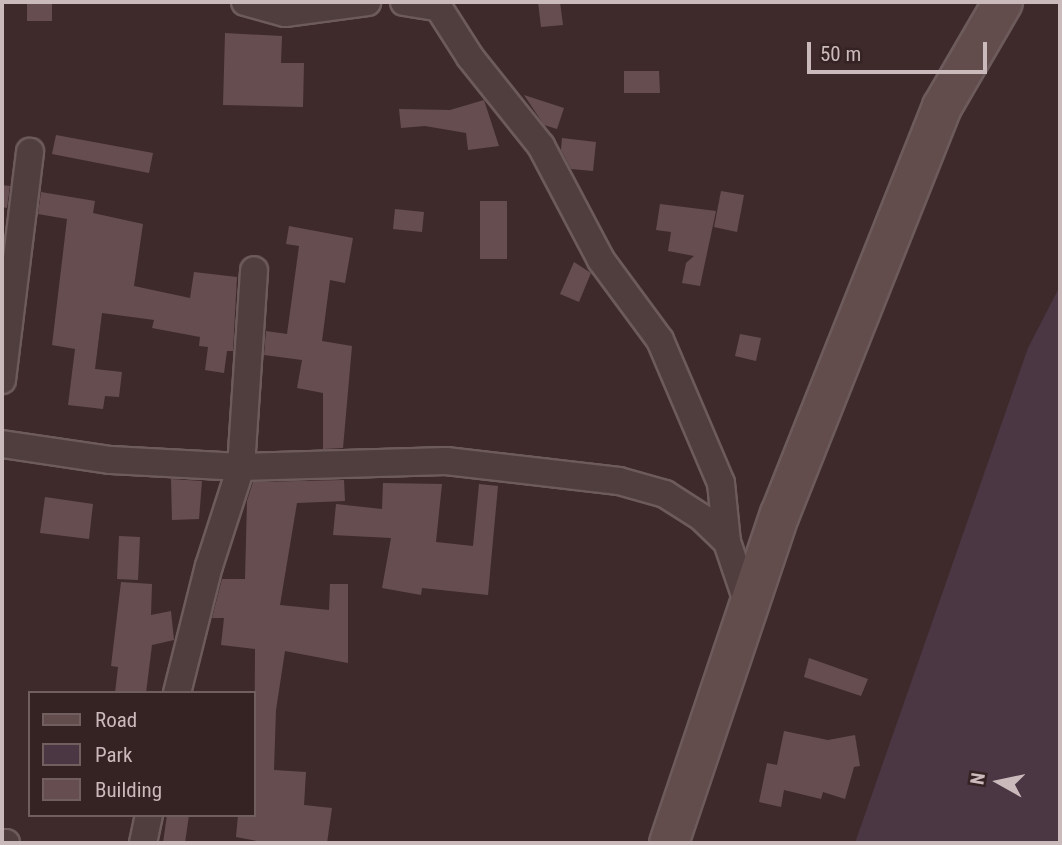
<!DOCTYPE html>
<html>
<head>
<meta charset="utf-8">
<style>
  body { margin:0 }
  #map { position:relative; width:1062px; height:845px; overflow:hidden; background:#3f2a2b; font-family:"Roboto Condensed",sans-serif }
  div>[style] { position:absolute }
  .green>* { inset:0; background:#4b3644 }
  .building>* { inset:0; background:#664e50 }
  .roads { filter:drop-shadow(2px 0 #6d5b5c) drop-shadow(-2px 0 #6d5b5c) drop-shadow(0 2px #6d5b5c) drop-shadow(0 -2px #6d5b5c) }
  .street>* { height:26px; margin:-13px; padding:0 13px; transform-origin:13px; border-radius:13px; background:#503e3e }
  .secondary>* { height:38px; margin:-19px; padding:0 19px; transform-origin:19px; border-radius:19px; background:#624c4c }
  span { translate:-50% -50%; white-space:nowrap; text-align:center; line-height:1.15; -webkit-text-stroke:6px #352223; paint-order:stroke }
  .frame { position:absolute; inset:0; border:4px solid #cababb; pointer-events:none }
  .legend { position:absolute; left:28px; top:691px; width:228px; height:126px; box-sizing:border-box; background:#352223; border:2px solid #715f60; margin:0; padding:9px 12px; list-style:none; font-size:21px; color:#cababb }
  .legend li { display:flex; align-items:center; gap:14px; height:35px }
  .legend b { width:35px; border:2px solid #715f60 }
  .north { position:absolute; left:964px; top:747px; width:70px; height:70px; -webkit-text-stroke:5px #352223; paint-order:stroke; rotate:279deg; font-size:19px; font-weight:700; line-height:28px; text-align:center; color:#cababb }
  .north::after { content:''; display:block; margin:auto; width:24px; height:32px; background:#cababb; clip-path:polygon(50% 0,100% 100%,50% 72%,0 100%) }
  .scale { position:absolute; left:807px; top:42px; width:180px; height:32px; box-sizing:border-box; border:4px solid #cababb; border-top:0; padding-left:9px; font-size:21px; line-height:24px; white-space:nowrap; color:#cababb; -webkit-text-stroke:5px #352223; paint-order:stroke }
</style>
</head>
<body>
<div id="map">
  <div class="green">
    <i style="clip-path:polygon(1060px 286px,1060px 843px,855px 843px,1028px 348px)"></i>
  </div>
  <div class="building">
    <i style="clip-path:polygon(27px 2px,52px 2px,52px 21px,27px 21px)"></i>
    <i style="clip-path:polygon(538px 2px,560px 2px,563px 25px,541px 27px)"></i>
    <i style="clip-path:polygon(225px 33px,282px 36px,281px 63px,304px 63px,303px 107px,223px 105px)"></i>
    <i style="clip-path:polygon(624px 71px,659px 71px,660px 93px,624px 93px)"></i>
    <i style="clip-path:polygon(524px 95px,564px 108px,557px 129px,544px 125px)"></i>
    <i style="clip-path:polygon(484px 100px,499px 146px,468px 150px,466px 133px,425px 126px,401px 128px,399px 109px,450px 110px)"></i>
    <i style="clip-path:polygon(56px 135px,153px 153px,149px 173px,52px 154px)"></i>
    <i style="clip-path:polygon(562px 138px,596px 142px,593px 171px,571px 169px,561px 150px)"></i>
    <i style="clip-path:polygon(2px 185px,10px 186px,7px 208px,2px 207px)"></i>
    <i style="clip-path:polygon(721px 191px,744px 195px,737px 232px,714px 227px)"></i>
    <i style="clip-path:polygon(41px 192px,95px 201px,93px 213px,143px 224px,134px 286px,190px 298px,194px 272px,237px 277px,233px 351px,227px 351px,224px 373px,205px 370px,208px 347px,199px 346px,200px 337px,152px 328px,154px 320px,102px 313px,95px 369px,122px 372px,119px 397px,105px 396px,103px 409px,68px 405px,75px 349px,52px 345px,67px 219px,38px 214px)"></i>
    <i style="clip-path:polygon(480px 201px,507px 201px,507px 259px,480px 259px)"></i>
    <i style="clip-path:polygon(660px 204px,716px 211px,700px 286px,682px 283px,686px 263px,694px 256px,668px 251px,671px 232px,656px 230px)"></i>
    <i style="clip-path:polygon(395px 209px,424px 212px,422px 232px,393px 229px)"></i>
    <i style="clip-path:polygon(289px 226px,353px 238px,345px 283px,330px 280px,322px 341px,352px 346px,343px 448px,323px 449px,323px 393px,297px 388px,302px 360px,264px 355px,266px 331px,287px 334px,299px 246px,286px 244px)"></i>
    <i style="clip-path:polygon(574px 262px,591px 273px,579px 302px,560px 294px)"></i>
    <i style="clip-path:polygon(740px 334px,761px 338px,756px 361px,735px 356px)"></i>
    <i style="clip-path:polygon(171px 479px,202px 481px,199px 519px,172px 520px)"></i>
    <i style="clip-path:polygon(344px 480px,345px 501px,297px 503px,280px 605px,329px 610px,330px 584px,348px 584px,348px 663px,285px 651px,276px 710px,274px 770px,306px 772px,304px 805px,332px 808px,327px 843px,267px 843px,236px 837px,238px 815px,254px 815px,255px 649px,221px 645px,224px 618px,212px 618px,222px 579px,245px 579px,247px 501px,253px 482px)"></i>
    <i style="clip-path:polygon(383px 483px,442px 484px,436px 542px,473px 546px,479px 484px,498px 486px,488px 595px,422px 588px,421px 595px,382px 588px,391px 538px,333px 535px,336px 504px,382px 509px)"></i>
    <i style="clip-path:polygon(45px 497px,93px 504px,89px 539px,40px 533px)"></i>
    <i style="clip-path:polygon(119px 536px,140px 537px,138px 580px,117px 579px)"></i>
    <i style="clip-path:polygon(121px 582px,152px 584px,151px 615px,171px 611px,174px 640px,152px 645px,146px 693px,115px 693px,118px 667px,111px 666px)"></i>
    <i style="clip-path:polygon(809px 658px,868px 679px,861px 696px,804px 677px)"></i>
    <i style="clip-path:polygon(784px 731px,828px 740px,855px 735px,860px 766px,854px 767px,845px 799px,823px 792px,821px 799px,784px 790px,781px 807px,759px 802px,767px 763px,777px 765px)"></i>
    <i style="clip-path:polygon(167px 815px,189px 815px,185px 843px,163px 843px)"></i>
  </div>
  <div class="roads">
    <div class="street">
      <i style="left:245px;top:2px;width:41px;rotate:15.4deg"></i>
      <i style="left:285px;top:13px;width:83px;rotate:-7.6deg"></i>
      <i style="left:404px;top:2px;width:33px;rotate:9deg"></i>
      <i style="left:435px;top:2px;width:65px;rotate:57.5deg"></i>
      <i style="left:470px;top:57px;width:114px;rotate:51.4deg"></i>
      <i style="left:541px;top:146px;width:129px;rotate:62.2deg"></i>
      <i style="left:601px;top:260px;width:99px;rotate:53.6deg"></i>
      <i style="left:660px;top:340px;width:155px;rotate:66.9deg"></i>
      <i style="left:721px;top:483px;width:59px;rotate:84.2deg"></i>
      <i style="left:2px;top:380px;width:230px;rotate:-83deg"></i>
      <i style="left:2px;top:444px;width:110px;rotate:8.4deg"></i>
      <i style="left:111px;top:460px;width:130px;rotate:3.1deg"></i>
      <i style="left:241px;top:467px;width:205px;rotate:-1.7deg"></i>
      <i style="left:446px;top:461px;width:174px;rotate:6.6deg"></i>
      <i style="left:619px;top:481px;width:48px;rotate:15.8deg"></i>
      <i style="left:665px;top:494px;width:43px;rotate:32.6deg"></i>
      <i style="left:701px;top:517px;width:36px;rotate:44deg"></i>
      <i style="left:727px;top:542px;width:69px;rotate:71.3deg"></i>
      <i style="left:177px;top:693px;width:131px;rotate:-75.9deg"></i>
      <i style="left:209px;top:566px;width:104px;rotate:-72.1deg"></i>
      <i style="left:241px;top:467px;width:197px;rotate:-86.2deg"></i>
      <i style="left:2px;top:843px;width:4px"></i>
      <i style="left:143px;top:843px;width:29px;rotate:-78deg"></i>
    </div>
    <div class="secondary">
      <i style="left:669px;top:843px;width:347px;rotate:-71.4deg"></i>
      <i style="left:780px;top:514px;width:438px;rotate:-68.3deg"></i>
      <i style="left:942px;top:107px;width:121px;rotate:-59.8deg"></i>
    </div>
  </div>
  <div class="frame"></div>
  <ul class="legend">
  <li><b style="height:9px;background:#624c4c"></b>Road</li>
  <li><b style="height:19px;background:#4b3644"></b>Park</li>
  <li><b style="height:19px;background:#664e50"></b>Building</li>
  </ul>
  <div class="north">N</div>
  <div class="scale">50 m</div>
</div>
</body>
</html>
